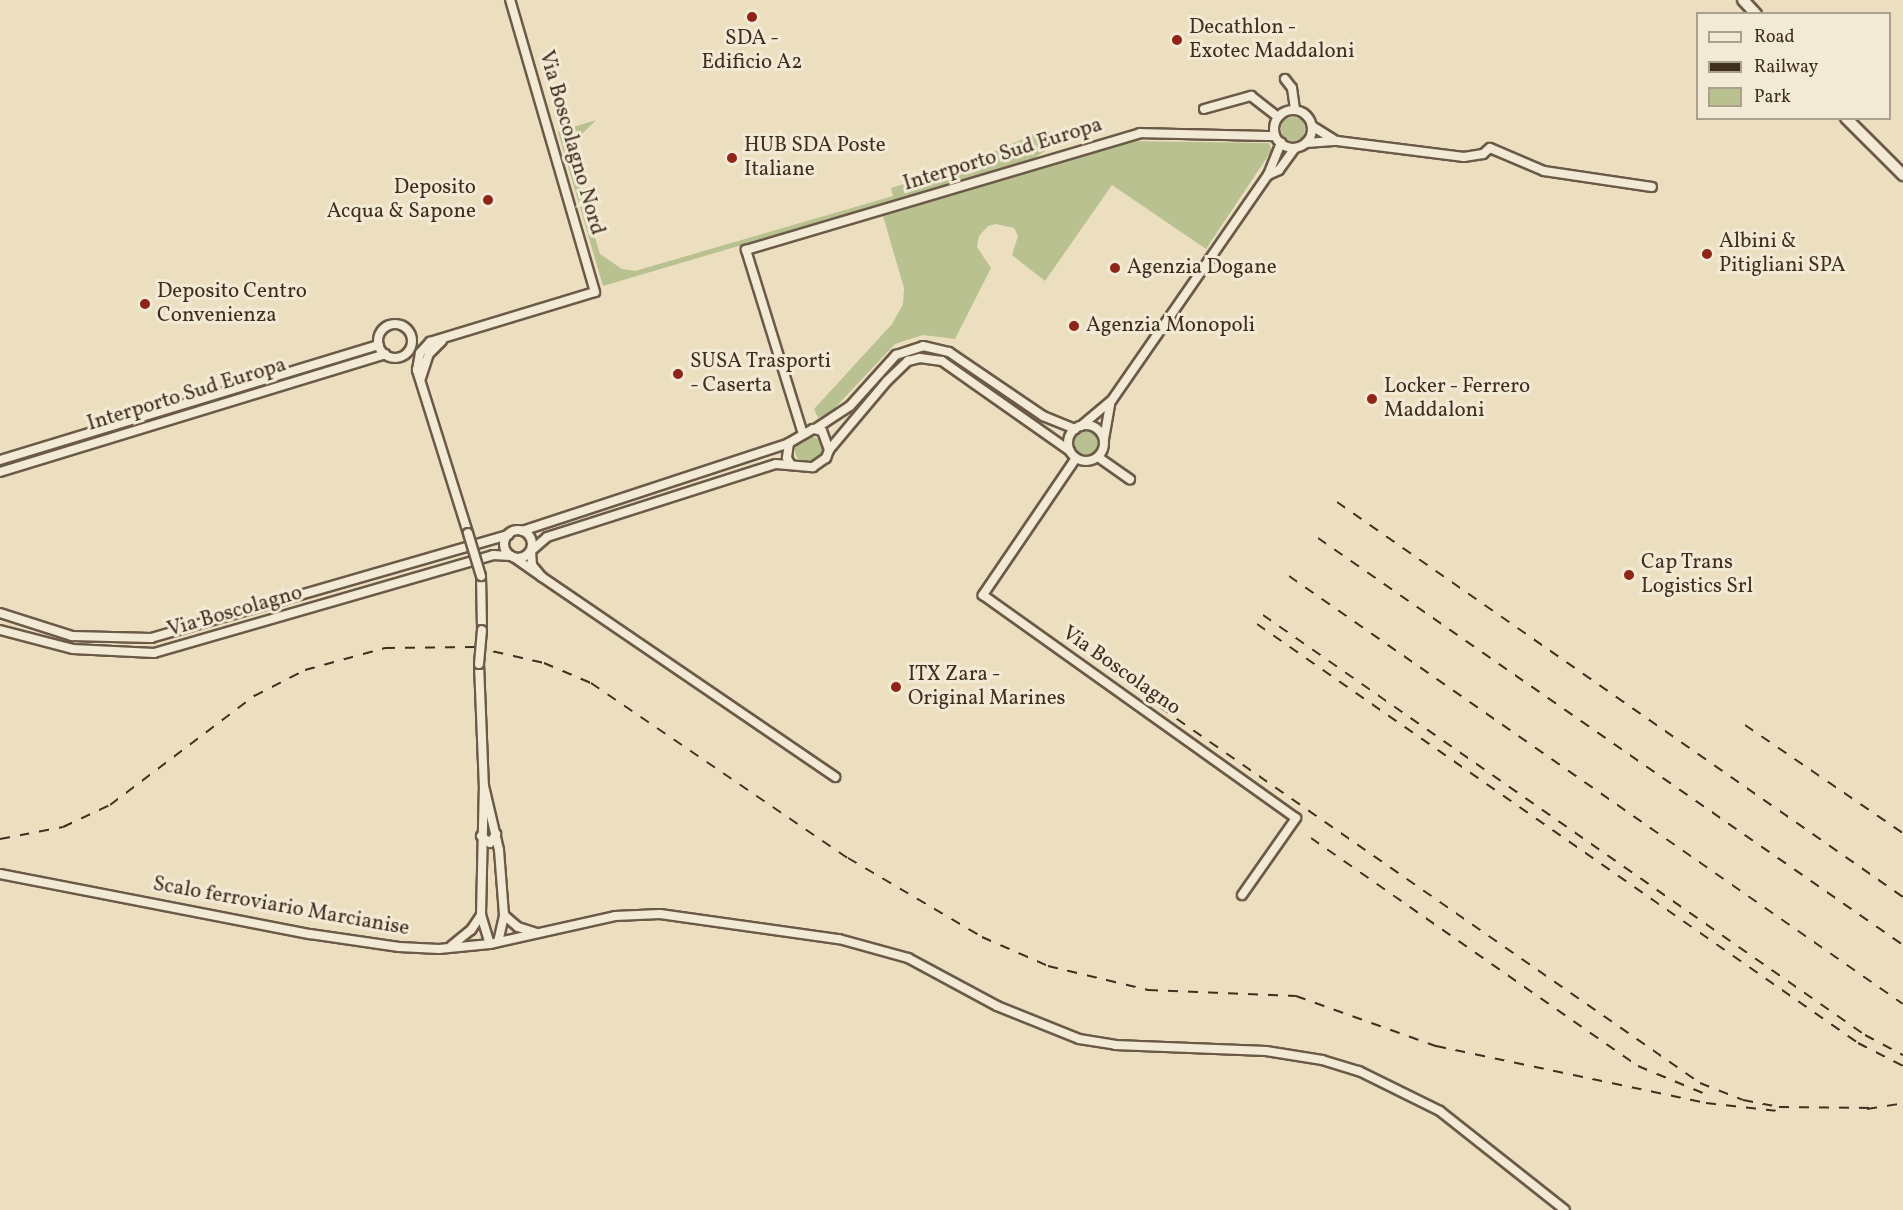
<!DOCTYPE html>
<html>
<head>
<meta charset="utf-8">
<style>
  body { margin:0 }
  #map { position:relative; width:1903px; height:1210px; overflow:hidden; background:#ecdfc0; font-family:Vollkorn,serif }
  div>[style] { position:absolute }
  .green>* { inset:0; background:#b9c191 }
  .round { border-radius:50% }
  .roads { filter:drop-shadow(2px 0 #6b5a47) drop-shadow(-2px 0 #6b5a47) drop-shadow(0 2px #6b5a47) drop-shadow(0 -2px #6b5a47) }
  .street>* { height:8px; margin:-4px; padding:0 4px; transform-origin:4px; border-radius:4px; background:#f3ead6 }
  .street>.ring { margin:-4px; padding:0; box-sizing:content-box; background:none; border:8px solid #f3ead6; border-radius:50% }
  .secondary>* { height:10px; margin:-5px; padding:0 5px; transform-origin:5px; border-radius:5px; background:#f3ead6 }
  .rail>* { height:2px; margin-top:-1px; transform-origin:0; background:repeating-linear-gradient(90deg,#402e1f 0 10px,transparent 0 20px) }
  .bridges { filter:drop-shadow(2px 0 #6b5a47) drop-shadow(-2px 0 #6b5a47) drop-shadow(0 2px #6b5a47) drop-shadow(0 -2px #6b5a47) }
  .street-bridge>* { height:8px; margin:-4px; padding:0 4px; transform-origin:4px; border-radius:4px; background:#f3ead6 }
  .dots>* { width:16px; height:16px; translate:-50% -50%; box-sizing:border-box; border:3px solid #f3ead6; border-radius:50% }
  span { translate:-50% -50%; white-space:nowrap; text-align:center; line-height:1.15; -webkit-text-stroke:6px #f3ead6; paint-order:stroke }
  .poi-label { font-size:21px; color:#402e1f }
  .left { translate:0 -50%; text-align:left }
  .right { translate:-100% -50%; text-align:right }
  .street-label { font-size:21px; color:#402e1f }
  .legend { position:absolute; left:1696px; top:12px; width:195px; height:108px; box-sizing:border-box; background:#f3ead6; border:2px solid #ab9f8d; margin:0; padding:8px 10px; list-style:none; font-size:18px; color:#402e1f }
  .legend li { display:flex; align-items:center; gap:12px; height:30px }
  .legend b { width:30px; border:2px solid #ab9f8d }
</style>
</head>
<body>
<div id="map">
  <div class="green">
    <i class="round" style="left:1281px;top:117px;width:24px;height:24px"></i>
    <i style="clip-path:polygon(596px 120px,573px 143px,572px 162px,600px 254px,622px 269px,635px 271px,893px 196px,891px 188px,953px 169px,1044px 130px,1050px 132px,1055px 144px,1033px 159px,603px 286px,558px 132px)"></i>
    <i style="clip-path:polygon(1129px 141px,1269px 143px,1272px 150px,1206px 249px,1112px 185px,1045px 281px,1012px 255px,1018px 236px,1014px 228px,996px 224px,988px 226px,979px 236px,977px 247px,991px 268px,955px 339px,923px 335px,895px 344px,832px 411px,818px 418px,814px 409px,892px 324px,903px 304px,904px 288px,883px 216px)"></i>
    <i class="round" style="left:1073px;top:431px;width:26px;height:26px"></i>
    <i class="round" style="left:795px;top:436px;width:28px;height:28px"></i>
  </div>
  <div class="roads">
    <div class="street">
      <i style="left:1285px;top:79px;width:11px;rotate:52deg"></i>
      <i style="left:1292px;top:88px;width:22px;rotate:82deg"></i>
      <i style="left:1204px;top:109px;width:49px;rotate:-15.5deg"></i>
      <i style="left:1251px;top:96px;width:34px;rotate:38deg"></i>
      <i class="ring" style="left:1274px;top:110px;width:30px;height:30px"></i>
      <i style="left:1312px;top:126px;width:25px;rotate:32deg"></i>
      <i style="left:1306px;top:143px;width:31px;rotate:-4deg"></i>
      <i style="left:1337px;top:141px;width:128px;rotate:7.2deg"></i>
      <i style="left:1464px;top:157px;width:19px;rotate:-9deg"></i>
      <i style="left:1483px;top:154px;width:9px;rotate:-41deg"></i>
      <i style="left:1490px;top:148px;width:59px;rotate:23.1deg"></i>
      <i style="left:1544px;top:171px;width:109px;rotate:8.4deg"></i>
      <i style="left:1268px;top:175px;width:12px;rotate:-24deg"></i>
      <i style="left:1279px;top:170px;width:27px;rotate:-54deg"></i>
      <i class="ring" style="left:378px;top:324px;width:26px;height:26px"></i>
      <i style="left:421px;top:378px;width:25px;rotate:-72deg"></i>
      <i style="left:429px;top:354px;width:18px;rotate:-45deg"></i>
      <i class="ring" style="left:1068px;top:425px;width:28px;height:28px"></i>
      <i style="left:1081px;top:426px;width:40px;rotate:-40deg"></i>
      <i style="left:1112px;top:400px;width:274px;rotate:-55.3deg"></i>
      <i style="left:1268px;top:175px;width:35px;rotate:-68deg"></i>
      <i style="left:815px;top:429px;width:42px;rotate:-33.3deg"></i>
      <i style="left:850px;top:406px;width:69px;rotate:-48deg"></i>
      <i style="left:896px;top:355px;width:28px;rotate:-18deg"></i>
      <i style="left:923px;top:346px;width:27px;rotate:13deg"></i>
      <i style="left:949px;top:352px;width:114px;rotate:34.2deg"></i>
      <i style="left:1043px;top:416px;width:35px;rotate:22deg"></i>
      <i style="left:803px;top:434px;width:193px;rotate:-107.2deg"></i>
      <i style="left:746px;top:250px;width:411px;rotate:-16.5deg"></i>
      <i style="left:1140px;top:133px;width:135px;rotate:1.3deg"></i>
      <i style="left:1104px;top:439px;width:36px;rotate:-80deg"></i>
      <i style="left:829px;top:450px;width:90px;rotate:-50deg"></i>
      <i style="left:887px;top:381px;width:29px;rotate:-44deg"></i>
      <i style="left:908px;top:361px;width:12px;rotate:-14deg"></i>
      <i style="left:920px;top:358px;width:22px;rotate:8deg"></i>
      <i style="left:942px;top:361px;width:156px;rotate:35.1deg"></i>
      <i style="left:1098px;top:457px;width:39px;rotate:35deg"></i>
      <i style="left:1076px;top:458px;width:166px;rotate:124.2deg"></i>
      <i style="left:983px;top:595px;width:384px;rotate:35.5deg"></i>
      <i style="left:1296px;top:818px;width:94px;rotate:125deg"></i>
      <i style="left:0;top:460px;width:396px;rotate:-16.9deg"></i>
      <i style="left:0;top:472px;width:403px;rotate:-17deg"></i>
      <i class="ring" style="left:504px;top:530px;width:20px;height:20px"></i>
      <i style="left:522px;top:531px;width:281px;rotate:-18.2deg"></i>
      <i style="left:468px;top:533px;width:171px;rotate:-107.4deg"></i>
      <i style="left:417px;top:370px;width:17px;rotate:-80deg"></i>
      <i style="left:420px;top:353px;width:15px;rotate:-48deg"></i>
      <i style="left:430px;top:342px;width:172px;rotate:-16.9deg"></i>
      <i style="left:595px;top:292px;width:304px;rotate:-106.2deg"></i>
      <i style="left:515px;top:558px;width:33px;rotate:35deg"></i>
      <i style="left:542px;top:577px;width:16px;rotate:-130deg"></i>
      <i style="left:532px;top:565px;width:14px;rotate:-94deg"></i>
      <i style="left:531px;top:551px;width:21px;rotate:-41deg"></i>
      <i style="left:547px;top:537px;width:240px;rotate:-17.7deg"></i>
      <i style="left:776px;top:464px;width:37px;rotate:5deg"></i>
      <i style="left:813px;top:467px;width:16px;rotate:-35deg"></i>
      <i style="left:826px;top:458px;width:9px;rotate:-69deg"></i>
      <i style="left:829px;top:450px;width:20px;rotate:-110deg"></i>
      <i style="left:822px;top:431px;width:9px;rotate:-167deg"></i>
      <i style="left:813px;top:429px;width:28px;rotate:150deg"></i>
      <i style="left:789px;top:443px;width:15px;rotate:98deg"></i>
      <i style="left:787px;top:458px;width:8px;rotate:60deg"></i>
      <i style="left:481px;top:576px;width:54px;rotate:88.9deg"></i>
      <i style="left:542px;top:577px;width:355px;rotate:34.3deg"></i>
      <i style="left:0;top:613px;width:76px;rotate:17.7deg"></i>
      <i style="left:72px;top:636px;width:79px;rotate:1.5deg"></i>
      <i style="left:151px;top:638px;width:372px;rotate:-16.1deg"></i>
      <i style="left:0;top:630px;width:75px;rotate:14.6deg"></i>
      <i style="left:73px;top:649px;width:81px;rotate:2.8deg"></i>
      <i style="left:154px;top:653px;width:353px;rotate:-16.1deg"></i>
      <i style="left:493px;top:555px;width:18px;rotate:3deg"></i>
      <i style="left:479px;top:664px;width:122px;rotate:87.7deg"></i>
      <i style="left:481px;top:836px;width:11px;rotate:38deg"></i>
      <i style="left:490px;top:843px;width:11px;rotate:-56deg"></i>
      <i style="left:0;top:874px;width:316px;rotate:11deg"></i>
      <i style="left:310px;top:934px;width:90px;rotate:8.3deg"></i>
      <i style="left:399px;top:947px;width:40px;rotate:2.9deg"></i>
      <i style="left:439px;top:949px;width:51px;rotate:-5.6deg"></i>
      <i style="left:490px;top:944px;width:128px;rotate:-12.6deg"></i>
      <i style="left:615px;top:916px;width:45px;rotate:-2.5deg"></i>
      <i style="left:660px;top:914px;width:181px;rotate:8deg"></i>
      <i style="left:839px;top:939px;width:72px;rotate:15.4deg"></i>
      <i style="left:908px;top:958px;width:101px;rotate:28.3deg"></i>
      <i style="left:997px;top:1006px;width:88px;rotate:21.9deg"></i>
      <i style="left:1079px;top:1039px;width:36px;rotate:9deg"></i>
      <i style="left:1115px;top:1045px;width:151px;rotate:2.3deg"></i>
      <i style="left:1266px;top:1051px;width:57px;rotate:9.1deg"></i>
      <i style="left:1322px;top:1060px;width:39px;rotate:17deg"></i>
      <i style="left:1359px;top:1071px;width:90px;rotate:26.3deg"></i>
      <i style="left:1440px;top:1111px;width:159px;rotate:38.4deg"></i>
      <i style="left:481px;top:915px;width:30px;rotate:73deg"></i>
      <i style="left:498px;top:942px;width:28px;rotate:-77deg"></i>
      <i style="left:451px;top:946px;width:26px;rotate:-39deg"></i>
      <i style="left:471px;top:930px;width:18px;rotate:-56deg"></i>
      <i style="left:481px;top:915px;width:129px;rotate:-88.7deg"></i>
      <i style="left:484px;top:786px;width:66px;rotate:76.8deg"></i>
      <i style="left:499px;top:850px;width:65px;rotate:85.6deg"></i>
      <i style="left:504px;top:915px;width:18px;rotate:41deg"></i>
      <i style="left:518px;top:927px;width:19px;rotate:18deg"></i>
    </div>
    <div class="secondary">
      <i style="left:1743px;top:0;width:19px;rotate:47deg"></i>
      <i style="left:1846px;top:118px;width:81px;rotate:45deg"></i>
    </div>
  </div>
  <div class="rail">
    <i style="left:1337px;top:502px;width:690px;rotate:34.91deg"></i>
    <i style="left:1318px;top:538px;width:713px;rotate:34.83deg"></i>
    <i style="left:1289px;top:576px;width:748px;rotate:34.88deg"></i>
    <i style="left:1263px;top:615px;width:734px;rotate:34.9deg"></i>
    <i style="left:1865px;top:1035px;width:43px;rotate:27.8deg"></i>
    <i style="left:1257px;top:624px;width:733px;rotate:34.88deg"></i>
    <i style="left:1858px;top:1043px;width:51px;rotate:27.1deg"></i>
    <i style="left:1144px;top:696px;width:677px;rotate:34.84deg"></i>
    <i style="left:1700px;top:1083px;width:46px;rotate:21.6deg"></i>
    <i style="left:1743px;top:1100px;width:37px;rotate:11deg"></i>
    <i style="left:1779px;top:1107px;width:97px;rotate:0.6deg"></i>
    <i style="left:1745px;top:725px;width:191px;rotate:34.4deg"></i>
    <i style="left:1311px;top:838px;width:399px;rotate:34.9deg"></i>
    <i style="left:1638px;top:1066px;width:78px;rotate:22.6deg"></i>
    <i style="left:0;top:839px;width:64px;rotate:-10.8deg"></i>
    <i style="left:63px;top:827px;width:52px;rotate:-25.1deg"></i>
    <i style="left:110px;top:805px;width:181px;rotate:-37.1deg"></i>
    <i style="left:254px;top:696px;width:57px;rotate:-27deg"></i>
    <i style="left:305px;top:670px;width:83px;rotate:-15.4deg"></i>
    <i style="left:385px;top:648px;width:89px;rotate:-0.6deg"></i>
    <i style="left:474px;top:647px;width:72px;rotate:12.9deg"></i>
    <i style="left:544px;top:663px;width:51px;rotate:23.1deg"></i>
    <i style="left:591px;top:683px;width:311px;rotate:34.3deg"></i>
    <i style="left:848px;top:858px;width:156px;rotate:30.5deg"></i>
    <i style="left:982px;top:937px;width:72px;rotate:23.7deg"></i>
    <i style="left:1048px;top:966px;width:103px;rotate:13.5deg"></i>
    <i style="left:1148px;top:990px;width:148px;rotate:2.3deg"></i>
    <i style="left:1296px;top:996px;width:149px;rotate:19.7deg"></i>
    <i style="left:1436px;top:1046px;width:276px;rotate:11.9deg"></i>
    <i style="left:1706px;top:1103px;width:72px;rotate:6.3deg"></i>
    <i style="left:1867px;top:1109px;width:36px;rotate:-9deg"></i>
  </div>
  <div class="bridges">
    <div class="street-bridge">
      <i style="left:468px;top:533px;width:45px;rotate:73.2deg"></i>
      <i style="left:479px;top:664px;width:34px;rotate:-85deg"></i>
    </div>
  </div>
  <div class="dots">
    <i style="left:752px;top:17px;background:#8f2418"></i>
    <i style="left:1177px;top:40px;background:#8f2418"></i>
    <i style="left:732px;top:158px;background:#8f2418"></i>
    <i style="left:488px;top:200px;background:#8f2418"></i>
    <i style="left:1707px;top:254px;background:#8f2418"></i>
    <i style="left:1115px;top:268px;background:#8f2418"></i>
    <i style="left:145px;top:304px;background:#8f2418"></i>
    <i style="left:1074px;top:326px;background:#8f2418"></i>
    <i style="left:678px;top:374px;background:#8f2418"></i>
    <i style="left:1372px;top:399px;background:#8f2418"></i>
    <i style="left:1629px;top:575px;background:#8f2418"></i>
    <i style="left:896px;top:687px;background:#8f2418"></i>
  </div>
  <div class="poi-label">
    <span class="left" style="left:1189px;top:40px">Decathlon -<br>Exotec Maddaloni</span>
    <span style="left:752px;top:51px">SDA -<br>Edificio A2</span>
    <span class="left" style="left:744px;top:158px">HUB SDA Poste<br>Italiane</span>
    <span class="right" style="left:476px;top:200px">Deposito<br>Acqua &amp; Sapone</span>
    <span class="left" style="left:1719px;top:254px">Albini &amp;<br>Pitigliani SPA</span>
    <span class="left" style="left:1127px;top:268px">Agenzia Dogane</span>
    <span class="left" style="left:157px;top:304px">Deposito Centro<br>Convenienza</span>
    <span class="left" style="left:1086px;top:326px">Agenzia Monopoli</span>
    <span class="left" style="left:690px;top:374px">SUSA Trasporti<br>- Caserta</span>
    <span class="left" style="left:1384px;top:399px">Locker - Ferrero<br>Maddaloni</span>
    <span class="left" style="left:1641px;top:575px">Cap Trans<br>Logistics Srl</span>
    <span class="left" style="left:908px;top:687px">ITX Zara -<br>Original Marines</span>
  </div>
  <div class="street-label">
    <span style="left:571px;top:143px;rotate:74deg">Via Boscolagno Nord</span>
    <span style="left:1003px;top:155px;rotate:-17deg">Interporto Sud Europa</span>
    <span style="left:187px;top:395px;rotate:-17deg">Interporto Sud Europa</span>
    <span style="left:235px;top:612px;rotate:-16deg">Via Boscolagno</span>
    <span style="left:1121px;top:671px;rotate:35deg">Via Boscolagno</span>
    <span style="left:281px;top:907px;rotate:10deg">Scalo ferroviario Marcianise</span>
  </div>
  <ul class="legend">
  <li><b style="height:8px;background:#f3ead6"></b>Road</li>
  <li><b style="height:8px;background:#402e1f"></b>Railway</li>
  <li><b style="height:16px;background:#b9c191"></b>Park</li>
  </ul>
</div>
</body>
</html>
